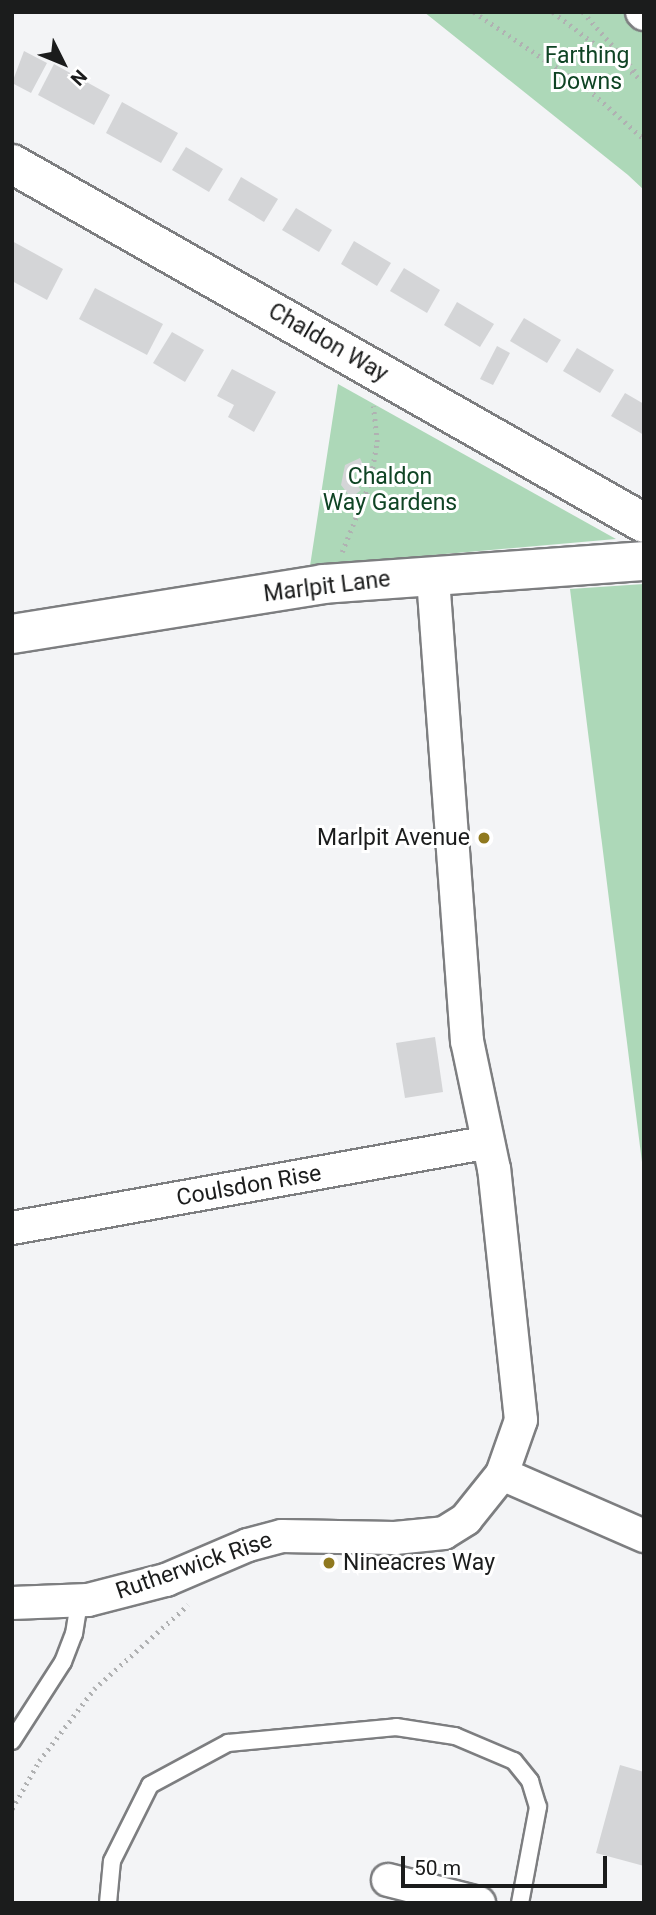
<!DOCTYPE html>
<html>
<head>
<meta charset="utf-8">
<style>
  body { margin:0 }
  #map { position:relative; width:656px; height:1915px; overflow:hidden; background:#f3f4f6; font-family:Roboto,sans-serif }
  div>[style] { position:absolute }
  .green>* { inset:0; background:#add8b8 }
  .building>* { inset:0; background:#d4d5d7 }
  .path>* { height:4.5px; margin-top:-2.25px; transform-origin:0; background:repeating-linear-gradient(90deg,#b0b1b2 0 2px,transparent 0 7px) }
  .roads { filter:drop-shadow(2px 0 #7d7e80) drop-shadow(-2px 0 #7d7e80) drop-shadow(0 2px #7d7e80) drop-shadow(0 -2px #7d7e80) }
  .lane>* { height:16px; margin:-8px; padding:0 8px; transform-origin:8px; border-radius:8px; background:#fff }
  .street>* { height:32px; margin:-16px; padding:0 16px; transform-origin:16px; border-radius:16px; background:#fff }
  .secondary>* { height:38px; margin:-19px; padding:0 19px; transform-origin:19px; border-radius:19px; background:#fff }
  .dots>* { width:19px; height:19px; translate:-50% -50%; box-sizing:border-box; border:4px solid #fff; border-radius:50% }
  span { translate:-50% -50%; white-space:nowrap; text-align:center; line-height:1.15; -webkit-text-stroke:6px #fff; paint-order:stroke }
  .park-label { font-size:23px; color:#0f4424 }
  .street-label { font-size:23px; color:#1b1c1c }
  .poi-label { font-size:23px; color:#1b1c1c }
  .right { translate:-100% -50%; text-align:right }
  .left { translate:0 -50%; text-align:left }
  .frame { position:absolute; inset:0; border:14px solid #1b1c1c; pointer-events:none }
  .north { position:absolute; left:28px; top:28px; width:70px; height:70px; -webkit-text-stroke:5px #fff; paint-order:stroke; rotate:133deg; font-size:19px; font-weight:700; line-height:28px; text-align:center; color:#1b1c1c }
  .north::after { content:''; display:block; margin:auto; width:24px; height:32px; background:#1b1c1c; clip-path:polygon(50% 0,100% 100%,50% 72%,0 100%) }
  .scale { position:absolute; left:401px; top:1856px; width:206px; height:32px; box-sizing:border-box; border:4px solid #1b1c1c; border-top:0; padding-left:9px; font-size:21px; line-height:24px; white-space:nowrap; color:#1b1c1c; -webkit-text-stroke:5px #fff; paint-order:stroke }
</style>
</head>
<body>
<div id="map">
  <div class="green">
    <i style="clip-path:polygon(424px 12px,644px 12px,644px 190px,628px 175px)"></i>
    <i style="clip-path:polygon(338px 384px,616px 539px,310px 566px)"></i>
    <i style="clip-path:polygon(644px 584px,644px 1178px,570px 589px)"></i>
  </div>
  <div class="building">
    <i style="clip-path:polygon(24px 51px,47px 63px,31px 93px,12px 83px)"></i>
    <i style="clip-path:polygon(54px 64px,110px 95px,94px 125px,38px 95px)"></i>
    <i style="clip-path:polygon(122px 102px,178px 133px,161px 163px,106px 133px)"></i>
    <i style="clip-path:polygon(186px 147px,223px 169px,209px 192px,172px 170px)"></i>
    <i style="clip-path:polygon(241px 177px,278px 199px,264px 222px,228px 200px)"></i>
    <i style="clip-path:polygon(296px 208px,332px 230px,319px 252px,282px 230px)"></i>
    <i style="clip-path:polygon(12px 241px,63px 269px,47px 300px,12px 281px)"></i>
    <i style="clip-path:polygon(354px 241px,391px 263px,377px 286px,341px 264px)"></i>
    <i style="clip-path:polygon(404px 268px,440px 290px,427px 313px,390px 291px)"></i>
    <i style="clip-path:polygon(95px 288px,163px 324px,147px 355px,79px 319px)"></i>
    <i style="clip-path:polygon(457px 302px,494px 324px,480px 347px,444px 325px)"></i>
    <i style="clip-path:polygon(524px 318px,561px 340px,547px 363px,510px 341px)"></i>
    <i style="clip-path:polygon(172px 332px,204px 350px,185px 382px,153px 363px)"></i>
    <i style="clip-path:polygon(497px 346px,510px 353px,493px 385px,480px 379px)"></i>
    <i style="clip-path:polygon(577px 348px,614px 370px,600px 393px,563px 371px)"></i>
    <i style="clip-path:polygon(232px 369px,276px 392px,254px 432px,228px 417px,234px 405px,217px 396px)"></i>
    <i style="clip-path:polygon(625px 393px,644px 404px,644px 435px,611px 416px)"></i>
    <i style="clip-path:polygon(360px 458px,365px 469px,354px 473px,353px 480px,361px 490px,351px 498px,341px 485px,345px 465px)"></i>
    <i style="clip-path:polygon(435px 1037px,443px 1092px,405px 1098px,396px 1043px)"></i>
    <i style="clip-path:polygon(620px 1765px,644px 1772px,644px 1866px,596px 1853px)"></i>
  </div>
  <div class="path">
    <i style="left:474px;top:12px;width:138px;rotate:34deg"></i>
    <i style="left:588px;top:89px;width:75px;rotate:41.8deg"></i>
    <i style="left:553px;top:12px;width:112px;rotate:37.4deg"></i>
    <i style="left:583px;top:12px;width:80px;rotate:48.5deg"></i>
    <i style="left:342px;top:552px;width:75px;rotate:-68.2deg"></i>
    <i style="left:370px;top:482px;width:41px;rotate:-80.1deg"></i>
    <i style="left:377px;top:442px;width:36px;rotate:-96deg"></i>
    <i style="left:12px;top:1809px;width:55px;rotate:-60.6deg"></i>
    <i style="left:39px;top:1761px;width:91px;rotate:-52.6deg"></i>
    <i style="left:94px;top:1689px;width:126px;rotate:-41.8deg"></i>
  </div>
  <div class="roads">
    <div class="lane">
      <i style="left:12px;top:1741px;width:94px;rotate:-57.2deg"></i>
      <i style="left:63px;top:1662px;width:30px;rotate:-69deg"></i>
      <i style="left:74px;top:1634px;width:33px;rotate:-81deg"></i>
      <i style="left:108px;top:1903px;width:42px;rotate:-84.6deg"></i>
      <i style="left:112px;top:1861px;width:85px;rotate:-63.4deg"></i>
      <i style="left:150px;top:1785px;width:89px;rotate:-28.3deg"></i>
      <i style="left:228px;top:1743px;width:169px;rotate:-5.4deg"></i>
      <i style="left:396px;top:1727px;width:60px;rotate:8.7deg"></i>
      <i style="left:455px;top:1736px;width:64px;rotate:23deg"></i>
      <i style="left:514px;top:1761px;width:26px;rotate:51deg"></i>
      <i style="left:530px;top:1781px;width:27px;rotate:73deg"></i>
      <i style="left:538px;top:1807px;width:98px;rotate:100.6deg"></i>
    </div>
    <div class="street">
      <i style="left:642px;top:12px;width:3px;rotate:45deg"></i>
      <i style="left:12px;top:1228px;width:482px;rotate:-10.2deg"></i>
      <i style="left:502px;top:1474px;width:155px;rotate:23.6deg"></i>
      <i style="left:12px;top:1603px;width:76px;rotate:-2.3deg"></i>
      <i style="left:88px;top:1600px;width:81px;rotate:-14.4deg"></i>
      <i style="left:166px;top:1580px;width:89px;rotate:-23.1deg"></i>
      <i style="left:248px;top:1545px;width:35px;rotate:-15deg"></i>
      <i style="left:282px;top:1536px;width:113px;rotate:1deg"></i>
      <i style="left:395px;top:1538px;width:49px;rotate:-5.8deg"></i>
      <i style="left:444px;top:1533px;width:26px;rotate:-32deg"></i>
      <i style="left:466px;top:1519px;width:58px;rotate:-51.3deg"></i>
      <i style="left:502px;top:1474px;width:57px;rotate:-70.6deg"></i>
      <i style="left:521px;top:1420px;width:252px;rotate:-96.1deg"></i>
      <i style="left:494px;top:1169px;width:131px;rotate:-101.9deg"></i>
      <i style="left:467px;top:1041px;width:467px;rotate:-94.2deg"></i>
      <i style="left:388px;top:1880px;width:94px;rotate:14.2deg"></i>
    </div>
    <div class="secondary">
      <i style="left:12px;top:164px;width:727px;rotate:29.6deg"></i>
      <i style="left:12px;top:634px;width:315px;rotate:-9.1deg"></i>
      <i style="left:323px;top:584px;width:322px;rotate:-4.1deg"></i>
    </div>
  </div>
  <div class="dots">
    <i style="left:484px;top:838px;background:#90791f"></i>
    <i style="left:329px;top:1563px;background:#90791f"></i>
  </div>
  <div class="park-label">
    <span style="left:587px;top:69px">Farthing<br>Downs</span>
    <span style="left:390px;top:490px">Chaldon<br>Way Gardens</span>
  </div>
  <div class="street-label">
    <span style="left:328px;top:343px;rotate:30deg">Chaldon Way</span>
    <span style="left:327px;top:587px;rotate:-7deg">Marlpit Lane</span>
    <span style="left:249px;top:1186px;rotate:-10deg">Coulsdon Rise</span>
    <span style="left:194px;top:1566px;rotate:-19deg">Rutherwick Rise</span>
  </div>
  <div class="poi-label">
    <span class="right" style="left:470px;top:838px">Marlpit Avenue</span>
    <span class="left" style="left:343px;top:1563px">Nineacres Way</span>
  </div>
  <div class="frame"></div>
  <div class="north">N</div>
  <div class="scale">50 m</div>
</div>
</body>
</html>
